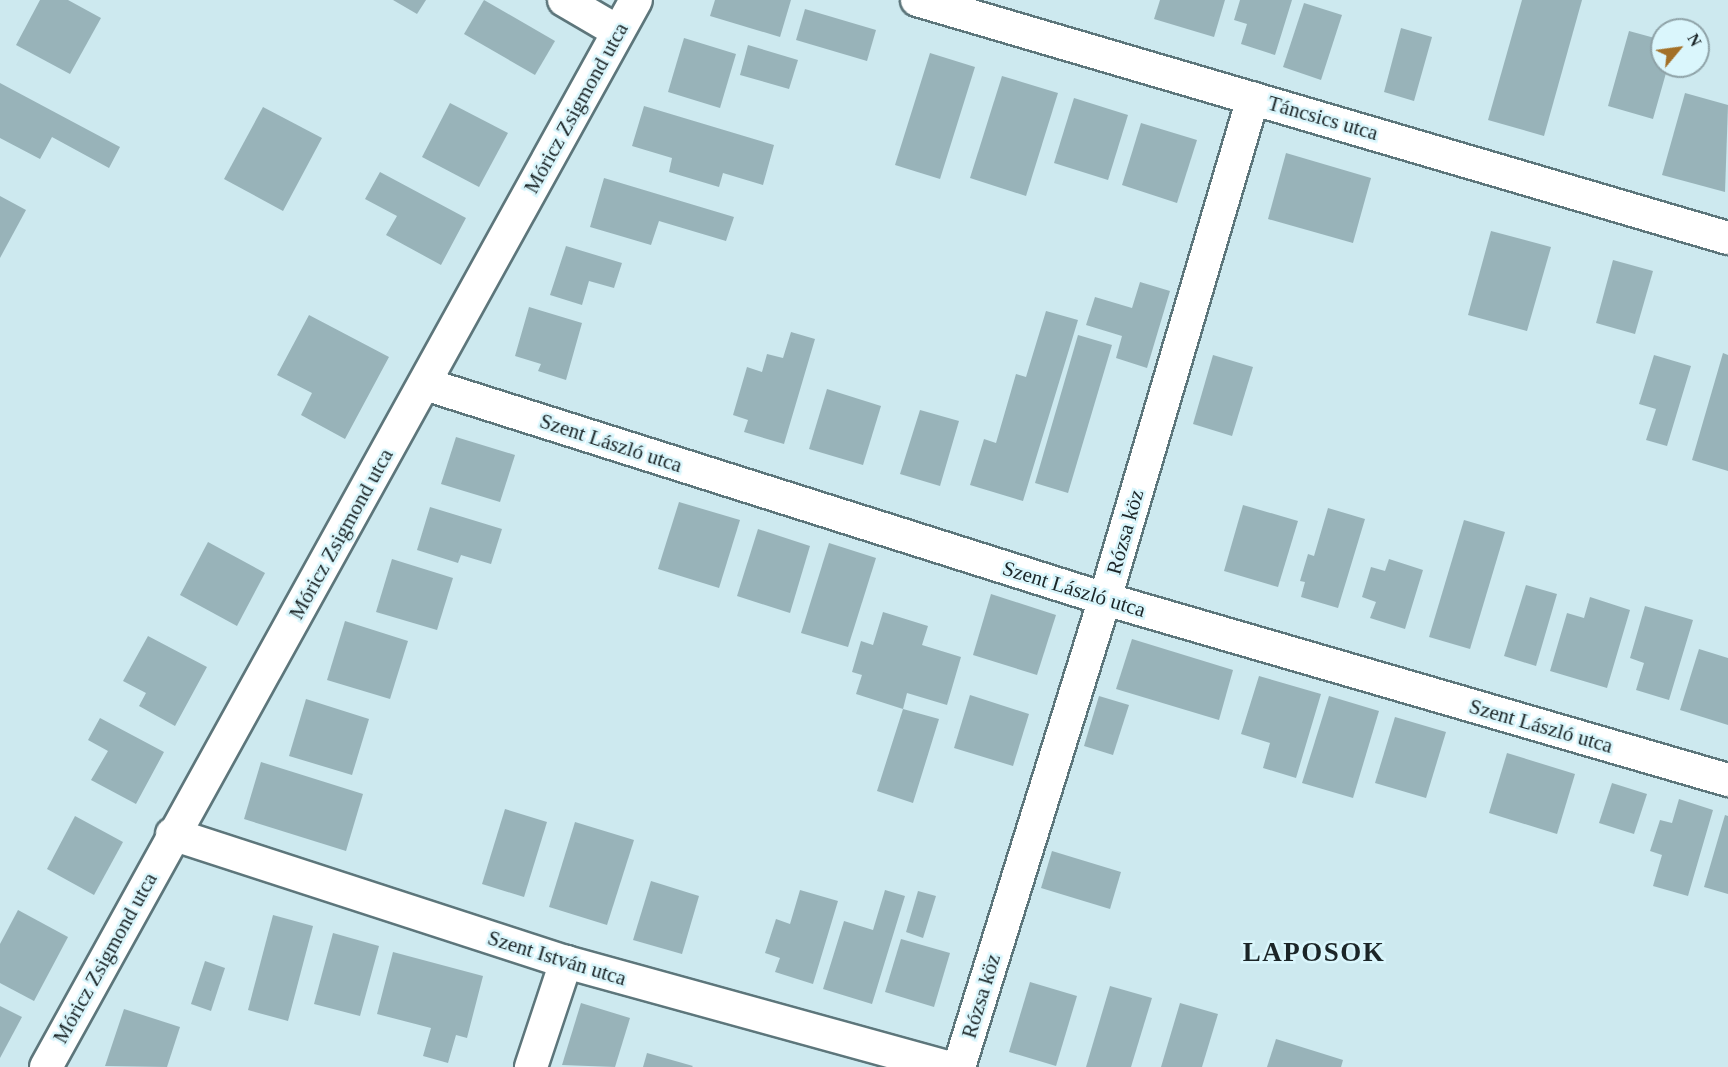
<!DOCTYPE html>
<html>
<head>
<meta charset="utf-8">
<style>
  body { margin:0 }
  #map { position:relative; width:1728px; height:1067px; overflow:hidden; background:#cde9ef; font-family:"Times New Roman",serif }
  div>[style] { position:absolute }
  .building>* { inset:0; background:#98b3b9 }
  .roads { filter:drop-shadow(2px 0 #5d767b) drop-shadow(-2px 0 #5d767b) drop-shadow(0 2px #5d767b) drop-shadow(0 -2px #5d767b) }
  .minor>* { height:32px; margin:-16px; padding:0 16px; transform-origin:16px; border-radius:16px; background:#fff }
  span { translate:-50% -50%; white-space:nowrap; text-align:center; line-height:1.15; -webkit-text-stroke:5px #daf6fc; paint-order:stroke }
  .street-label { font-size:21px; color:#1b2527 }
  .district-label { font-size:27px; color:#1b2527; font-weight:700; letter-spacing:1.5px }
  .north { position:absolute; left:1650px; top:18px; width:60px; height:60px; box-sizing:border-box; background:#daf6fc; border:2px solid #8ea2a7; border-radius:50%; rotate:61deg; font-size:16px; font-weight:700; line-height:24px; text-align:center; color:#1b2527 }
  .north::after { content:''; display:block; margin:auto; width:21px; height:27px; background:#a37027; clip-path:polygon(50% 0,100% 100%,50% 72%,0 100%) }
</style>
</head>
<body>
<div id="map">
  <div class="building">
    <i style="clip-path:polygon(40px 0,68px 0,101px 18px,70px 74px,16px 45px)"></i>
    <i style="clip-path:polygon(393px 0,426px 0,417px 14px)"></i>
    <i style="clip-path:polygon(484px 0,555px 41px,535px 75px,464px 34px)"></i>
    <i style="clip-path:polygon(715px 0,791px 0,780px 37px,710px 16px)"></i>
    <i style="clip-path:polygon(1160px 0,1225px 0,1214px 37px,1154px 19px)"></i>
    <i style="clip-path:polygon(1240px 0,1292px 0,1275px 55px,1241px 44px,1247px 24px,1234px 20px)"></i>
    <i style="clip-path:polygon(1522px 0,1582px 0,1544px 136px,1488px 120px)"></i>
    <i style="clip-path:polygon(1304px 3px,1342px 15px,1321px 80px,1283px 67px)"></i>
    <i style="clip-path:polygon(805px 9px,876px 30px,867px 61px,796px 40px)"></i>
    <i style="clip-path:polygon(1401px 28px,1432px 37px,1414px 101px,1384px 92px)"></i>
    <i style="clip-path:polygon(1629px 31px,1662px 40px,1662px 66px,1668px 66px,1653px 119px,1608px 106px)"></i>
    <i style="clip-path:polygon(684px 38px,736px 54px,720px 108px,668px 92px)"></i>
    <i style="clip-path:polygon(748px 45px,798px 60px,789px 89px,740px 75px)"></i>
    <i style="clip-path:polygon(930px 53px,975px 67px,940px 179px,895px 165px)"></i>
    <i style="clip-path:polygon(1002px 76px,1058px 93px,1026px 196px,970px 178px)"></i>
    <i style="clip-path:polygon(0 83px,120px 147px,109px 168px,52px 137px,40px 159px,0 138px)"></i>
    <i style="clip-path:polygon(1685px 93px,1728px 105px,1725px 192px,1662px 175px)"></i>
    <i style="clip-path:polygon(1074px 98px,1128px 115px,1108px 180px,1054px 163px)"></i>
    <i style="clip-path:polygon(450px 103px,508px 133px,479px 187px,422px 157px)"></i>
    <i style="clip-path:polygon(644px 106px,774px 145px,763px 185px,723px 173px,719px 187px,669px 172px,672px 158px,632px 146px)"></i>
    <i style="clip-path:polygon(263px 107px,322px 138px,283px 211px,224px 179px)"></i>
    <i style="clip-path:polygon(1141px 123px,1197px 140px,1177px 203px,1122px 185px)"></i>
    <i style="clip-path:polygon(1286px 153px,1371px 178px,1353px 243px,1268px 219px)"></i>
    <i style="clip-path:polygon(380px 172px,466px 218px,441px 265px,386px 235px,397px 216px,365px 199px)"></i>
    <i style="clip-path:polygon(604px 178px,734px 217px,726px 241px,659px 221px,651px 245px,590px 227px)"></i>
    <i style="clip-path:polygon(0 196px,26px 210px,0 258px)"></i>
    <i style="clip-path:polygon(1491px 231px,1551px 247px,1527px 331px,1468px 315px)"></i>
    <i style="clip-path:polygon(566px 246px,622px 263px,614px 288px,589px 281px,582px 305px,550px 295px)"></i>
    <i style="clip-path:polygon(1613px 260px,1653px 271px,1635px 334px,1596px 323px)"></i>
    <i style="clip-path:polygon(1140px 282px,1170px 291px,1147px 368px,1116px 358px,1122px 336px,1086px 325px,1095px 297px,1132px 308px)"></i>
    <i style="clip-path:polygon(529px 307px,582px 323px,566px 380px,538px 371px,541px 364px,515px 356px)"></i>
    <i style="clip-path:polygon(1046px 311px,1078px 320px,1023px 501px,970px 485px,984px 439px,996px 443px,1016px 374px,1026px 377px)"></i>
    <i style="clip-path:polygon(309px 315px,389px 357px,345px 439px,301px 415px,312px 393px,277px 375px)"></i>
    <i style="clip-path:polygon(791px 332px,815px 339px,784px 444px,744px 432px,748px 420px,733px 415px,747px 367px,762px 372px,767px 354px,783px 358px)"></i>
    <i style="clip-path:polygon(1078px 335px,1112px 345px,1068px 493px,1035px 483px)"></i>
    <i style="clip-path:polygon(1723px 353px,1728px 355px,1728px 471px,1692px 460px)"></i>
    <i style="clip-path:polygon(1213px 355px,1253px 367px,1232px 436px,1193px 424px)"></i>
    <i style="clip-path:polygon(1654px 355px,1691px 366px,1667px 446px,1646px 440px,1656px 409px,1639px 404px)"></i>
    <i style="clip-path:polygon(827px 389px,881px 406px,863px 465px,809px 449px)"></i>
    <i style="clip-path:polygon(920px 410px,959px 421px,940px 486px,900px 474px)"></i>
    <i style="clip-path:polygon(456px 437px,515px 455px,500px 502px,441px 484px)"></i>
    <i style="clip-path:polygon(679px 502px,740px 520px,719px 588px,658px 569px)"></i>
    <i style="clip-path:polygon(1243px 505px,1298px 521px,1278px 587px,1224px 571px)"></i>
    <i style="clip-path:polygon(430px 507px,502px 529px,491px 564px,461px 555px,458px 563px,417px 550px)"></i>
    <i style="clip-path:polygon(1328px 508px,1365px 519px,1338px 608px,1301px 597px,1305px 582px,1300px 581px,1308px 554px,1314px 556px)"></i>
    <i style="clip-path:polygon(1464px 520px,1505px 532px,1470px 649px,1429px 637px)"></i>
    <i style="clip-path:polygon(758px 529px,810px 546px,790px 613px,737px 596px)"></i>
    <i style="clip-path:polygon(208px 542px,265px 573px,237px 626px,180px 595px)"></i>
    <i style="clip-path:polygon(829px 543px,876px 558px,848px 647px,801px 633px)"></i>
    <i style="clip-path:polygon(392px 559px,453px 578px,437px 630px,376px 612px)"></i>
    <i style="clip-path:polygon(1389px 559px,1423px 570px,1405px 629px,1370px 618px,1376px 602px,1362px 597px,1371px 567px,1385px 571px)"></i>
    <i style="clip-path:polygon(1526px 585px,1557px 594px,1536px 666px,1504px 656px)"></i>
    <i style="clip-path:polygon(991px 594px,1056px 615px,1037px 675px,973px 655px)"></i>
    <i style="clip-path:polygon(1590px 597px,1630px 610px,1607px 688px,1550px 671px,1567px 613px,1584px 618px)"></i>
    <i style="clip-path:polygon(1645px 606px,1693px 620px,1669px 700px,1636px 690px,1644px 663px,1630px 658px)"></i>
    <i style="clip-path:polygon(883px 612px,928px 626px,922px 645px,961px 657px,947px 705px,907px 693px,903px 709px,939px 719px,913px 803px,877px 791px,903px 709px,856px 694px,862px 675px,852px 672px,861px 641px,873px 645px)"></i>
    <i style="clip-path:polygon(345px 621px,408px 641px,390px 699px,327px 680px)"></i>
    <i style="clip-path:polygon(148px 636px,207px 667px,175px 726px,139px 706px,146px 693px,123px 681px)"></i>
    <i style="clip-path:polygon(1132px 639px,1233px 670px,1219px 720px,1116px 689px)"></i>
    <i style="clip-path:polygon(1699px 649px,1728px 658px,1728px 725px,1680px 710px)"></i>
    <i style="clip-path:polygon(1259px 676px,1321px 694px,1296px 778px,1263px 768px,1270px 743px,1241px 734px)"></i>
    <i style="clip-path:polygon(970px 695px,1029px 714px,1013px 766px,954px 748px)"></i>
    <i style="clip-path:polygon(1099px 696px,1129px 705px,1113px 755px,1084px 746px)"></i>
    <i style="clip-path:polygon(1329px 696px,1379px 711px,1353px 798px,1302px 783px)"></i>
    <i style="clip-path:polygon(306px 699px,369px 719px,352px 775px,289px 756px)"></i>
    <i style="clip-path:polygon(1395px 717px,1446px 732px,1426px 798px,1375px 783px)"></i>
    <i style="clip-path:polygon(100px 718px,164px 752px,136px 804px,91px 780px,108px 751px,88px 740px)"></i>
    <i style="clip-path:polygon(1507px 753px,1575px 774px,1557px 834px,1489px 813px)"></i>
    <i style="clip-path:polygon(261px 762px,363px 794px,346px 851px,244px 819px)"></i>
    <i style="clip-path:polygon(1612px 783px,1647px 794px,1634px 834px,1599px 823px)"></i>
    <i style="clip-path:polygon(1679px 799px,1713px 810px,1688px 896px,1653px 886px,1662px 855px,1650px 851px,1660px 820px,1672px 823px)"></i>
    <i style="clip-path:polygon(505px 809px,547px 822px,524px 897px,482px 884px)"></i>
    <i style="clip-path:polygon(1725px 815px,1728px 816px,1728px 894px,1704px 887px)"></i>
    <i style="clip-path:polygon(75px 816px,123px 842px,94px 895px,47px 869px)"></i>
    <i style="clip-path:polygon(575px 822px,634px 840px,607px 925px,549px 907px)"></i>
    <i style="clip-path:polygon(1052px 851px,1121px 872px,1110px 909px,1041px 888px)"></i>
    <i style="clip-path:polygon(651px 881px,699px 896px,682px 954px,633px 940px)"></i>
    <i style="clip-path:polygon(800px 890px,838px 901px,813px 984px,775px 972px,780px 958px,765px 953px,776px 919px,790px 924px)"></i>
    <i style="clip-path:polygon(885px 890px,905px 896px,872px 1004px,823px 989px,844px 921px,873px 930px)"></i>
    <i style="clip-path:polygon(918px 891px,936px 896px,923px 938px,906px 932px)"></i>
    <i style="clip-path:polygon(18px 910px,68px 937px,34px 1001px,0 983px,0 944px)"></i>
    <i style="clip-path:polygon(273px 915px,313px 926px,288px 1021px,248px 1010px)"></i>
    <i style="clip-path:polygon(333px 933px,379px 946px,360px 1016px,314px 1004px)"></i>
    <i style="clip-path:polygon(901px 939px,950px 953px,934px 1007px,885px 992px)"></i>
    <i style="clip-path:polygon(393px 952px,483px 976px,467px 1038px,456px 1035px,448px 1063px,423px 1056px,431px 1028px,377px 1014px)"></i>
    <i style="clip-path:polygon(205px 961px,225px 968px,211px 1011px,191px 1004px)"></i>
    <i style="clip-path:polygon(1030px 982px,1077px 996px,1056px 1066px,1009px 1052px)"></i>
    <i style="clip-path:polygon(1110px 986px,1152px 998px,1131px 1067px,1086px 1067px)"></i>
    <i style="clip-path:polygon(581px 1003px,630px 1018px,615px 1067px,562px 1065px)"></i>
    <i style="clip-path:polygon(1180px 1003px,1218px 1014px,1202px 1067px,1161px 1067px)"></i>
    <i style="clip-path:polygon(0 1006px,22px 1017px,0 1058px)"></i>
    <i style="clip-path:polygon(124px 1009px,180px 1027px,167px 1067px,105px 1066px)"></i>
    <i style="clip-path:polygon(1276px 1039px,1343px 1060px,1341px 1067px,1267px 1067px)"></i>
    <i style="clip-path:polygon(647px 1053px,693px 1066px,692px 1067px,643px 1067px)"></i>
  </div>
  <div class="roads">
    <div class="minor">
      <i style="left:564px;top:0;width:61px;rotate:30.3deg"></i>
      <i style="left:917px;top:0;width:845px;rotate:16.36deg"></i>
      <i style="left:425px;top:384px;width:713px;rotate:17.55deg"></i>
      <i style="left:1105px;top:599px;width:649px;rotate:16.2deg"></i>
      <i style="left:172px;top:834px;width:414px;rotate:18deg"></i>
      <i style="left:566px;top:962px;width:394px;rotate:15.4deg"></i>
      <i style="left:46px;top:1067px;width:1219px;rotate:-61.06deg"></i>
      <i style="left:531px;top:1067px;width:111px;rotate:-71.6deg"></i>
      <i style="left:959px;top:1067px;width:490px;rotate:-72.7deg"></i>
      <i style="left:1105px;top:599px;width:522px;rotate:-73.54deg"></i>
    </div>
  </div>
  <div class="street-label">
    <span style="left:576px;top:108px;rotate:-61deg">Móricz Zsigmond utca</span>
    <span style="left:1323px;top:118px;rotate:16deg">Táncsics utca</span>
    <span style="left:611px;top:443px;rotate:18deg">Szent László utca</span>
    <span style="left:1125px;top:532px;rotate:-74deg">Rózsa köz</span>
    <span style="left:341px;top:534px;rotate:-61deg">Móricz Zsigmond utca</span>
    <span style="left:1074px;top:589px;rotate:17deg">Szent László utca</span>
    <span style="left:1541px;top:726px;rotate:16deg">Szent László utca</span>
    <span style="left:105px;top:958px;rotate:-61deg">Móricz Zsigmond utca</span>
    <span style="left:557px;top:958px;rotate:17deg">Szent István utca</span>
    <span style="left:981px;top:996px;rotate:-73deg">Rózsa köz</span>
  </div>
  <div class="district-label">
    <span style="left:1314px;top:953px">LAPOSOK</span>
  </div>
  <div class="north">N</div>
</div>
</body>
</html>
